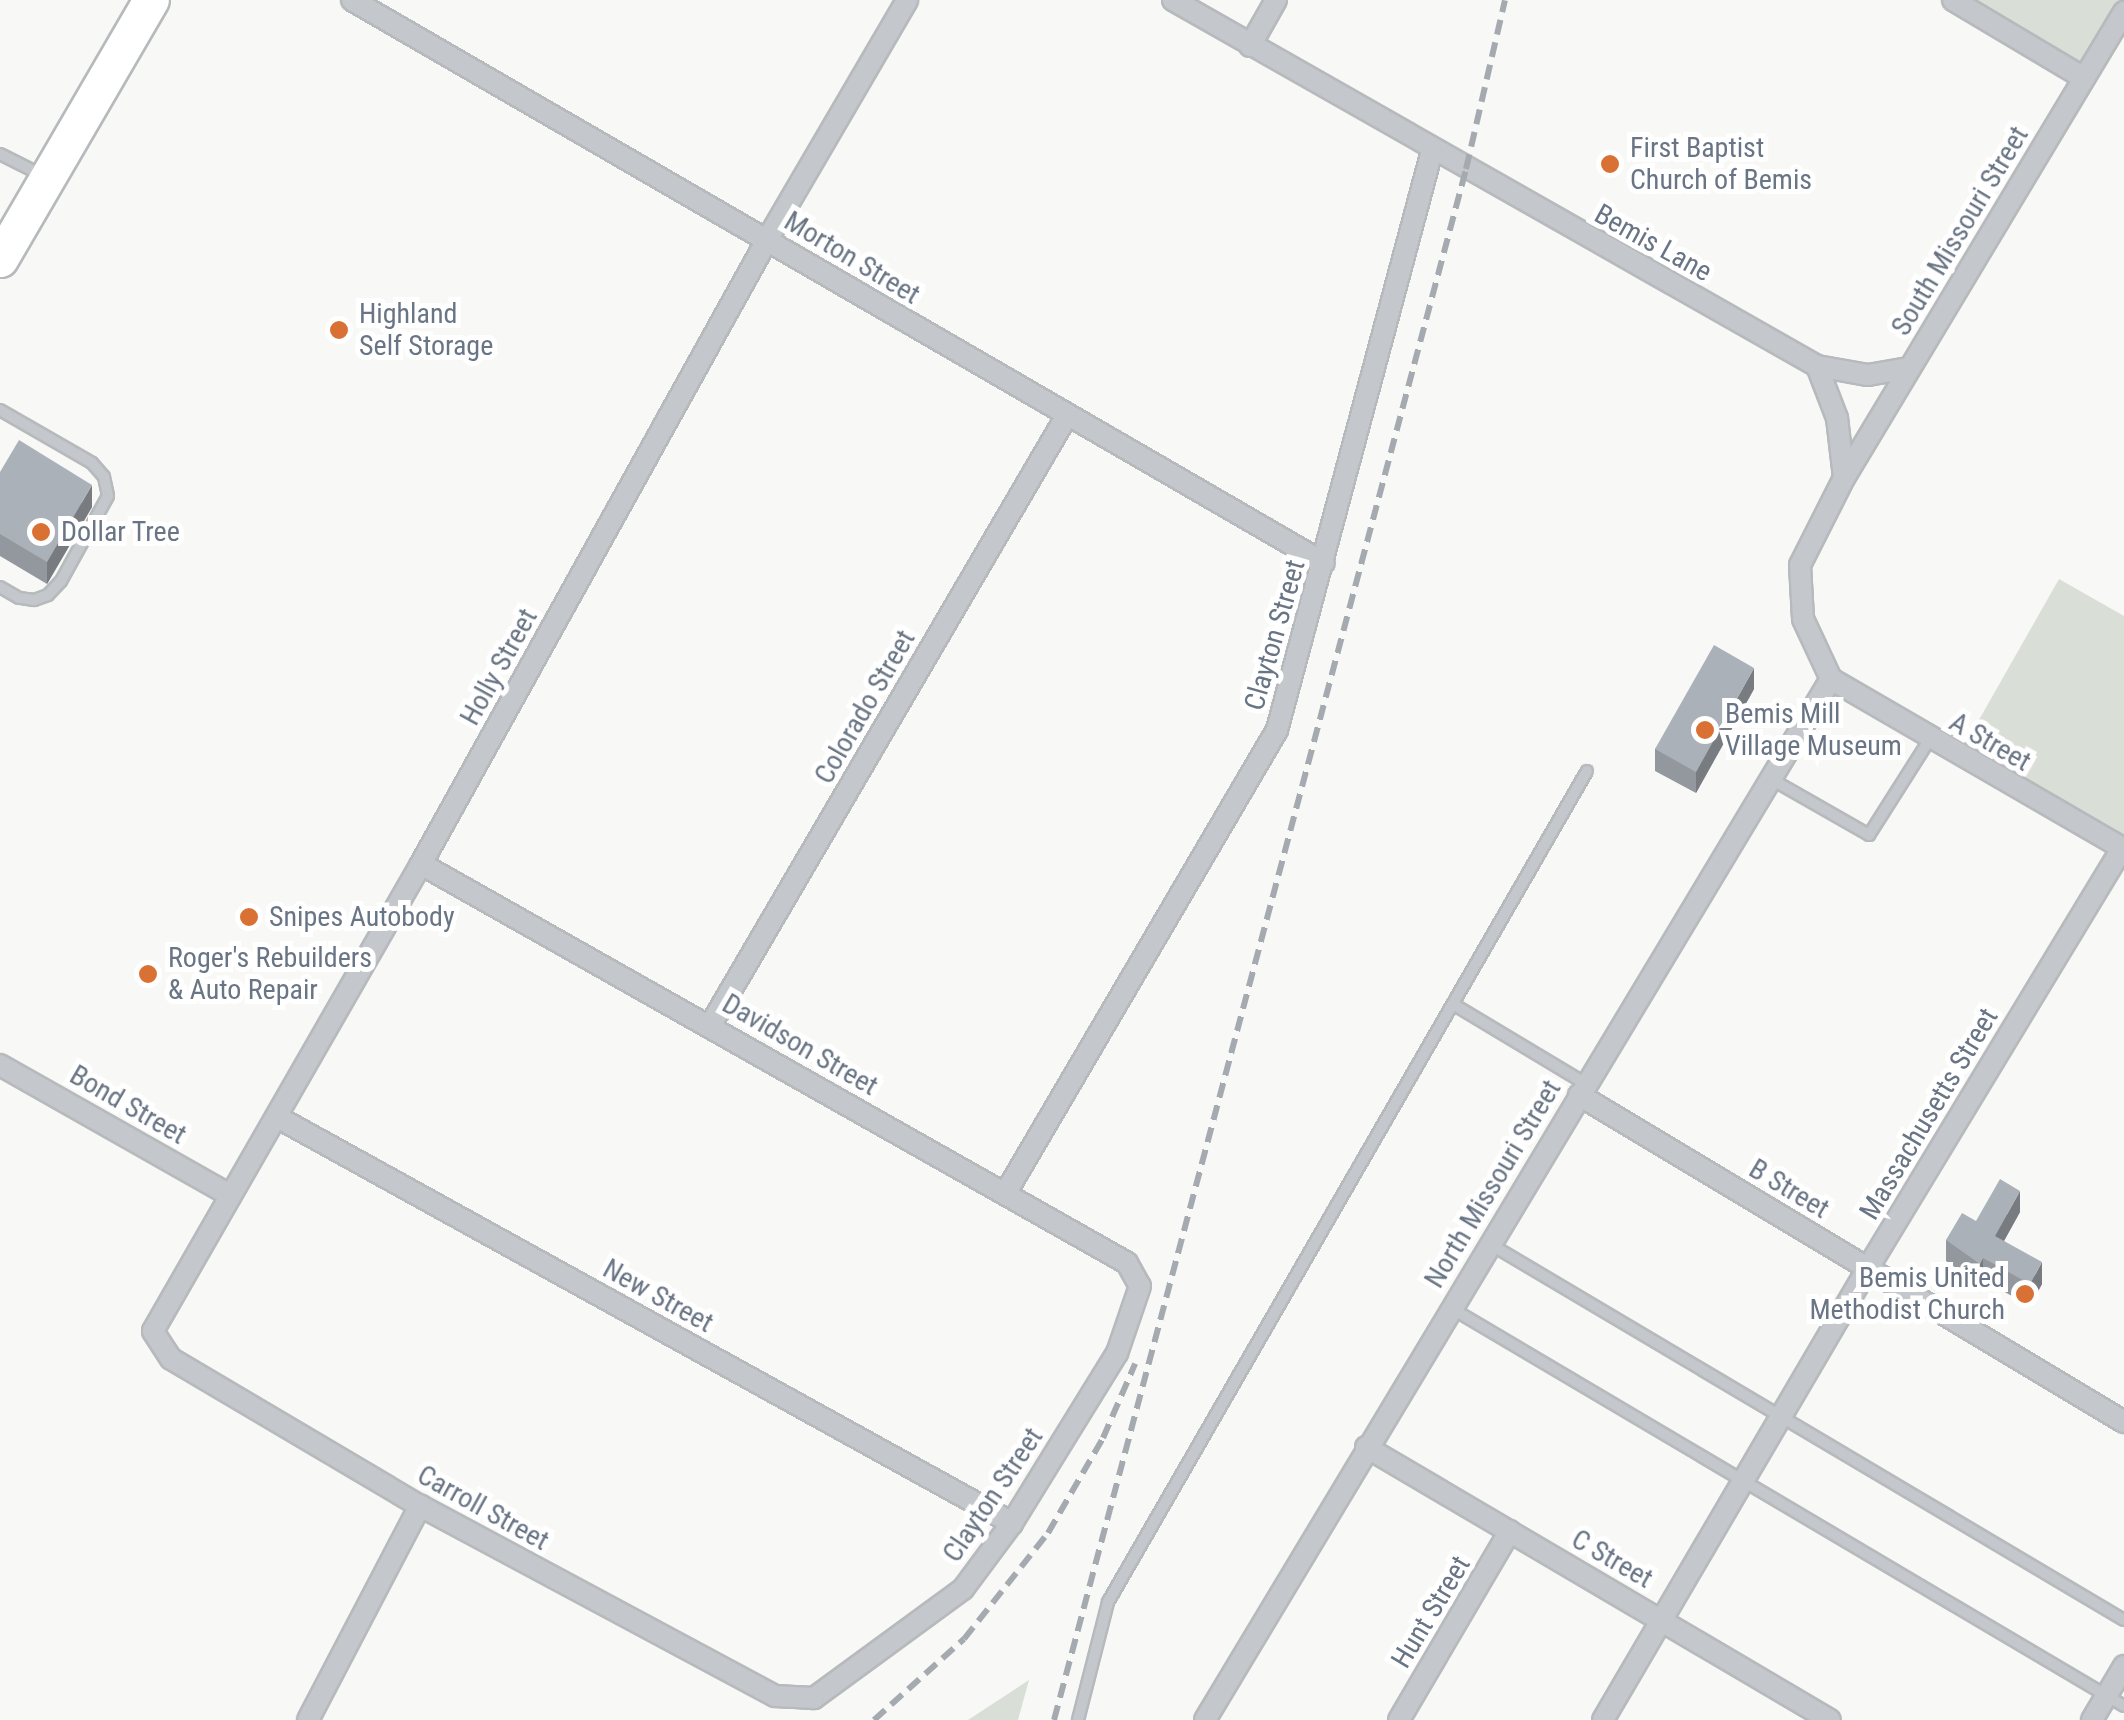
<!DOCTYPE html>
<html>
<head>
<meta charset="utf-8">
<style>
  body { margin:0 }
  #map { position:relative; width:2124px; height:1720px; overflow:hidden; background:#f8f8f6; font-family:"Roboto Condensed",sans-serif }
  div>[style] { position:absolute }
  .green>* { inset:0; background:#d9dfd7 }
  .roads { filter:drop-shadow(2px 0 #b7babd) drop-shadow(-2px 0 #b7babd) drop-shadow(0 2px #b7babd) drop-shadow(0 -2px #b7babd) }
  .service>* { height:10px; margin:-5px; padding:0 5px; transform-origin:5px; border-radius:5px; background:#c4c7cb }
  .minor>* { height:20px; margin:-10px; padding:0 10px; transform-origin:10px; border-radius:10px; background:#c4c7cb }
  .trunk>* { height:35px; margin:-17.5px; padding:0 17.5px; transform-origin:17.5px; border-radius:17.5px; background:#fff }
  .rail>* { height:6px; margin-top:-3px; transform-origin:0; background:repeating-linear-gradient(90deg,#a5aab0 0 15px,transparent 0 23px) }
  .wall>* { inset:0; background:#93989e }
  .shaded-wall>* { inset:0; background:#787c81 }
  .building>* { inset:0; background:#abb1b8 }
  .dots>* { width:28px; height:28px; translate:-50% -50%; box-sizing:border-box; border:5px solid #fff; border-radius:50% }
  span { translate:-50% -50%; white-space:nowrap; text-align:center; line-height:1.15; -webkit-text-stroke:10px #fff; paint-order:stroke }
  .poi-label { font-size:28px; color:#697585 }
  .left { translate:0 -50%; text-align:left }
  .right { translate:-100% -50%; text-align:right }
  .street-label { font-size:28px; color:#697585 }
</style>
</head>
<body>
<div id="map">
  <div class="green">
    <i style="clip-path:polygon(1953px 0,2124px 0,2124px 12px,2084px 78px)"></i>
    <i style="clip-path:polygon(2059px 579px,2124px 616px,2124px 849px,1959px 755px)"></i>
    <i style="clip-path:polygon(1029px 1680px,1018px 1720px,968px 1720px)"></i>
  </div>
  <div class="roads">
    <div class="service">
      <i style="left:0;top:154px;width:49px;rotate:26.6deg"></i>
      <i style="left:0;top:410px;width:106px;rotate:29.9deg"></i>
      <i style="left:92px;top:463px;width:18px;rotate:49deg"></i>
      <i style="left:104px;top:477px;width:19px;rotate:78deg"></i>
      <i style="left:108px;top:496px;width:97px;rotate:118.9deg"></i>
      <i style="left:61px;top:581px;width:19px;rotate:133deg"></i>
      <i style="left:48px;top:595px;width:15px;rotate:160deg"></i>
      <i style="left:34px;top:600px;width:15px;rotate:-172deg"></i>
      <i style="left:19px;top:598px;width:22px;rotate:-150deg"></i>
      <i style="left:1771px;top:779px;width:113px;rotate:29.7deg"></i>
      <i style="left:1869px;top:835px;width:114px;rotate:-57.6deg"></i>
      <i style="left:1453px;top:1004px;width:155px;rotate:31deg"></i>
      <i style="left:1490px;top:1244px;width:737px;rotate:30.67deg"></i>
      <i style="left:1451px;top:1308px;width:782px;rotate:30.6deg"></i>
      <i style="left:1078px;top:1720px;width:122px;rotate:-75.7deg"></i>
      <i style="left:1108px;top:1602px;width:959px;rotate:-60.04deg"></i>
    </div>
    <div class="minor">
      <i style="left:352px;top:0;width:1123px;rotate:30.08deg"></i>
      <i style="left:1173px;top:0;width:741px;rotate:29.61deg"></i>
      <i style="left:1817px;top:366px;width:56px;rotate:69deg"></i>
      <i style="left:1837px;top:418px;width:60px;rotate:83.3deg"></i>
      <i style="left:1844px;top:478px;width:97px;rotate:116.8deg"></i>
      <i style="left:1800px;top:565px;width:54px;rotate:86.8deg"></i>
      <i style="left:1803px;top:619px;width:66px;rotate:65deg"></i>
      <i style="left:1953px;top:0;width:152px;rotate:30.8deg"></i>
      <i style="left:1250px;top:46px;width:53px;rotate:-60.5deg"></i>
      <i style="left:1817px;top:366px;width:52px;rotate:10deg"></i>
      <i style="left:1868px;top:375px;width:42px;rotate:-9.7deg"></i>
      <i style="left:1844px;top:478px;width:544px;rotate:-59deg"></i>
      <i style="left:1831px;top:679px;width:339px;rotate:30.1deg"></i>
      <i style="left:421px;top:864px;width:811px;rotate:29.47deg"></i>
      <i style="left:1127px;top:1263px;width:26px;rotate:61deg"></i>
      <i style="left:1140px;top:1286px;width:71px;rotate:108.9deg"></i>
      <i style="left:1117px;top:1353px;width:200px;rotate:121.7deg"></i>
      <i style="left:1012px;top:1523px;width:82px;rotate:126.6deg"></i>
      <i style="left:963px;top:1589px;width:185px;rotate:143.8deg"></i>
      <i style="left:814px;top:1698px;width:39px;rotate:-177deg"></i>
      <i style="left:775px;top:1696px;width:403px;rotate:-151.8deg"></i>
      <i style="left:420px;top:1506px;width:289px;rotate:-149.4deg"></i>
      <i style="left:171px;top:1359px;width:33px;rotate:-123deg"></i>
      <i style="left:153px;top:1331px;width:538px;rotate:-60.15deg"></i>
      <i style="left:421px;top:864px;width:714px;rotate:-60.99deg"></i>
      <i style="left:767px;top:240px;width:278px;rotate:-59.7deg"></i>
      <i style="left:710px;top:1026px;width:705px;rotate:-59.69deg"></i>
      <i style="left:0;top:1065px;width:262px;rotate:29.5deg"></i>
      <i style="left:1579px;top:1095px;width:636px;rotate:30.96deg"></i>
      <i style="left:277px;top:1117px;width:840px;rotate:28.92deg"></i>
      <i style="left:1005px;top:1194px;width:538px;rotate:-59.62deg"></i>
      <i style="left:1277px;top:730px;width:599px;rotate:-75.01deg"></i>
      <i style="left:1366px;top:1447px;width:538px;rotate:30.47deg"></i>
      <i style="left:308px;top:1720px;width:242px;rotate:-62.4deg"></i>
      <i style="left:1205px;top:1720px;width:1215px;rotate:-58.98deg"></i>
      <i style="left:1399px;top:1720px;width:219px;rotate:-59.6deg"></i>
      <i style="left:1603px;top:1720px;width:524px;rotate:-59.62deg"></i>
      <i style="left:1868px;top:1268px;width:491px;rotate:-58.8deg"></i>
      <i style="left:2092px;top:1720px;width:63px;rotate:-59.3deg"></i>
    </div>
    <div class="trunk">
      <i style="left:0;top:259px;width:300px;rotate:-59.8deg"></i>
    </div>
  </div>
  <div class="rail">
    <i style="left:874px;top:1720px;width:121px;rotate:-42deg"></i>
    <i style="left:964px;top:1639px;width:135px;rotate:-51.6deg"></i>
    <i style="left:1048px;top:1533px;width:110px;rotate:-59.9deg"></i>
    <i style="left:1103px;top:1438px;width:81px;rotate:-66.6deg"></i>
    <i style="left:1054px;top:1720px;width:1605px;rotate:-75.12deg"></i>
    <i style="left:1466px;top:169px;width:173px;rotate:-77deg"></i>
  </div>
  <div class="wall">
    <i style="clip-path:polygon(0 472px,92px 507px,47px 584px,0 556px)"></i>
    <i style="clip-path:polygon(1754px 689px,1696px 793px,1655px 771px,1655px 749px)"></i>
    <i style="clip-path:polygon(2020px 1212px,2004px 1241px,2042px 1284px,2030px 1306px,1983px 1280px,1980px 1285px,1946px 1261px,1946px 1240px,1976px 1221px)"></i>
  </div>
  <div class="shaded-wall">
    <i style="clip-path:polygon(92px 485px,92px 507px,47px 584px,47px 562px)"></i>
    <i style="clip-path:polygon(1754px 668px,1754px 689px,1696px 793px,1696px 772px)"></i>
    <i style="clip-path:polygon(2020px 1191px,2020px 1212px,1995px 1257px,1995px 1236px)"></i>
    <i style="clip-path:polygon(1983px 1258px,1983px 1280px,1980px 1285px,1980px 1264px)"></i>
    <i style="clip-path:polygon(2042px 1262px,2042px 1284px,2030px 1306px,2030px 1284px)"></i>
  </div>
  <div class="building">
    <i style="clip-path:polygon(19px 440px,92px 485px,47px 562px,0 534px,0 472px)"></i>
    <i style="clip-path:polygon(1714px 645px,1754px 668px,1696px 772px,1655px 749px)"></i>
    <i style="clip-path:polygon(2000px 1179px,2020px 1191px,1995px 1236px,2042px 1262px,2030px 1284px,1983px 1258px,1980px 1264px,1946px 1240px,1962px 1213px,1976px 1221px)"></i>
  </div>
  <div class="dots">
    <i style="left:1610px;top:164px;background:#da7134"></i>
    <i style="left:339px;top:330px;background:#da7134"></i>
    <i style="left:41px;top:532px;background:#da7134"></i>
    <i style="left:1705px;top:730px;background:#da7134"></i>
    <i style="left:249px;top:917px;background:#da7134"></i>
    <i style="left:148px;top:974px;background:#da7134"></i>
    <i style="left:2025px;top:1294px;background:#da7134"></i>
  </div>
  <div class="poi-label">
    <span class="left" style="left:1630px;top:164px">First Baptist<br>Church of Bemis</span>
    <span class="left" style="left:359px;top:330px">Highland<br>Self Storage</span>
    <span class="left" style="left:61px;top:532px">Dollar Tree</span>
    <span class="left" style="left:1725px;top:730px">Bemis Mill<br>Village Museum</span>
    <span class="left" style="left:269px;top:917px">Snipes Autobody</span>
    <span class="left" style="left:168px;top:974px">Roger's Rebuilders<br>&amp; Auto Repair</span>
    <span class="right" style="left:2005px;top:1294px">Bemis United<br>Methodist Church</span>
  </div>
  <div class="street-label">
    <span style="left:1960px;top:231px;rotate:-59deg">South Missouri Street</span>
    <span style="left:1653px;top:243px;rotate:29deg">Bemis Lane</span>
    <span style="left:852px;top:258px;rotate:31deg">Morton Street</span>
    <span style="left:1275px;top:635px;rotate:-74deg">Clayton Street</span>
    <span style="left:499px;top:667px;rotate:-61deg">Holly Street</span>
    <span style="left:865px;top:707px;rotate:-60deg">Colorado Street</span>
    <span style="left:1990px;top:742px;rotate:30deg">A Street</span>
    <span style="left:800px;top:1045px;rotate:30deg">Davidson Street</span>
    <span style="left:128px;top:1105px;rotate:30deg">Bond Street</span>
    <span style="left:1929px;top:1114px;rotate:-59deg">Massachusetts Street</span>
    <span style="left:1493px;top:1184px;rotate:-59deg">North Missouri Street</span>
    <span style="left:1789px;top:1189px;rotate:31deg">B Street</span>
    <span style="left:658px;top:1296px;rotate:29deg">New Street</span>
    <span style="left:993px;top:1495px;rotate:-56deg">Clayton Street</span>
    <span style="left:483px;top:1508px;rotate:29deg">Carroll Street</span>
    <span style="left:1612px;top:1559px;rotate:30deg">C Street</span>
    <span style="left:1431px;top:1612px;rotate:-59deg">Hunt Street</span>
  </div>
</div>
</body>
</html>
